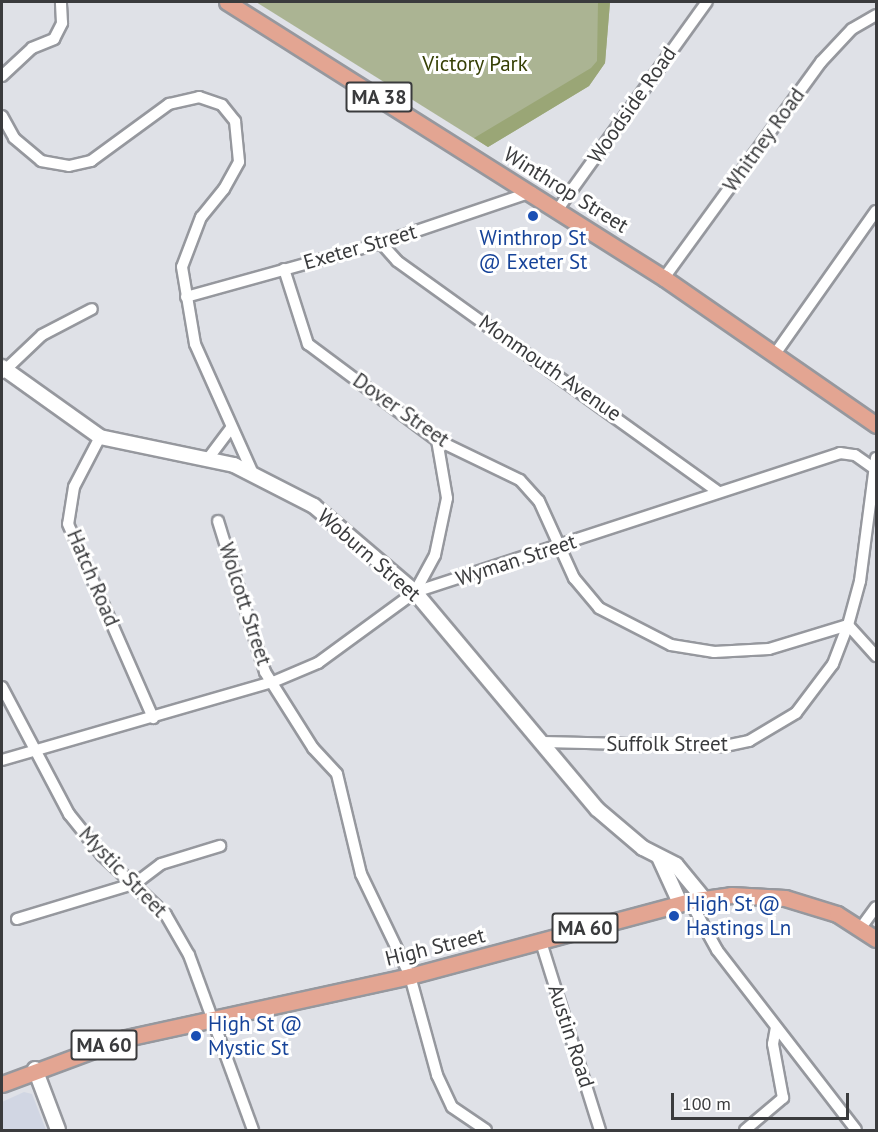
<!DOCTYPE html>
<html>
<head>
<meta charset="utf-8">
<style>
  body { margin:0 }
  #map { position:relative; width:878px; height:1132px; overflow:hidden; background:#dfe1e7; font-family:"PT Sans",sans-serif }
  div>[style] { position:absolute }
  .built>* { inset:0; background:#d1d6e3 }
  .green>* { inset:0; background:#abb493 }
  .forest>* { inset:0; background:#9aa676 }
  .roads { filter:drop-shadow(2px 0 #96989e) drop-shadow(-2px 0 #96989e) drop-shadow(0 2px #96989e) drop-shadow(0 -2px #96989e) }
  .street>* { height:10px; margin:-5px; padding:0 5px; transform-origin:5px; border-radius:5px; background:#fff }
  .secondary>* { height:14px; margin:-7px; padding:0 7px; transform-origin:7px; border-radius:7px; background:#fff }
  .primary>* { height:15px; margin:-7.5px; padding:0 7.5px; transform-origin:7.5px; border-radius:7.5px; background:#e3a592 }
  .dots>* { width:16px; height:16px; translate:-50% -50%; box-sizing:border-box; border:3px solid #fff; border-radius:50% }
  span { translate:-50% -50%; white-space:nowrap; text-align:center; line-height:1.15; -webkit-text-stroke:6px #fff; paint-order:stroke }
  .shield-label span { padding:2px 4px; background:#fff; border:2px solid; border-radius:4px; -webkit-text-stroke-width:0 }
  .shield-label { font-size:20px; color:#3a3b3d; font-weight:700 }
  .park-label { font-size:21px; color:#364005 }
  .street-label { font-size:21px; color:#3a3b3d }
  .transit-label { font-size:21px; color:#164399 }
  .left { translate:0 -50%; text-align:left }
  .frame { position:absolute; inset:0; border:3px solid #3a3b3d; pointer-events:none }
  .scale { position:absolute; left:671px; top:1093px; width:178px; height:27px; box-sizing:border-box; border:3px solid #3a3b3d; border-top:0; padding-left:8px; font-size:18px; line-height:21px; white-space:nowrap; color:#3a3b3d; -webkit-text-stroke:4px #fff; paint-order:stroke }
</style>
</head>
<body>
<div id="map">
  <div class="built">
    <i style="clip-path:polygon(24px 1092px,32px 1094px,46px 1130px,2px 1130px,2px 1102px)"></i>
  </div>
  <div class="green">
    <i style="clip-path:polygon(256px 2px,610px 2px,605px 63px,589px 86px,488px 147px)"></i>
  </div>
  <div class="forest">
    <i style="clip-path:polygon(598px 2px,610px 2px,605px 63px,589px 86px,488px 147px,474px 138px,591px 68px,597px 61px)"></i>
  </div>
  <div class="roads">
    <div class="street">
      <i style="left:2px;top:76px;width:41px;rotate:-43deg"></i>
      <i style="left:32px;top:48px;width:24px;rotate:-22deg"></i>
      <i style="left:54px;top:39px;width:18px;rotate:-63deg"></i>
      <i style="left:62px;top:23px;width:21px;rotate:-93deg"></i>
      <i style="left:2px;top:116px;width:25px;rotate:61deg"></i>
      <i style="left:14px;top:138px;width:35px;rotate:40deg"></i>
      <i style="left:41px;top:161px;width:28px;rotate:10deg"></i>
      <i style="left:69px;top:166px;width:23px;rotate:-13deg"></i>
      <i style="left:91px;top:161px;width:97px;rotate:-36.2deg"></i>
      <i style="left:169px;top:104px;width:31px;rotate:-13deg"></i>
      <i style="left:199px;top:97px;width:24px;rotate:19deg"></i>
      <i style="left:222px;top:105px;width:21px;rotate:51deg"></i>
      <i style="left:235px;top:121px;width:41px;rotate:84.4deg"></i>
      <i style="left:239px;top:162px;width:31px;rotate:119deg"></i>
      <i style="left:224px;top:189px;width:36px;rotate:129deg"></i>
      <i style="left:201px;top:217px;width:53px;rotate:110.8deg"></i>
      <i style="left:182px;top:267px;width:78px;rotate:80.4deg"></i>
      <i style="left:195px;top:344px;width:145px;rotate:65.9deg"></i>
      <i style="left:558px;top:209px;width:255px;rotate:-54.3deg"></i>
      <i style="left:381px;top:243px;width:24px;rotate:48deg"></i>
      <i style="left:397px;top:261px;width:396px;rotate:35.7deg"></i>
      <i style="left:284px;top:269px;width:79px;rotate:72.3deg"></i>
      <i style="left:308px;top:344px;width:161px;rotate:36.7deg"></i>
      <i style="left:437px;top:440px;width:92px;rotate:25.7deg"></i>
      <i style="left:520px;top:480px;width:28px;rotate:48deg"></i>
      <i style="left:539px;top:501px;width:85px;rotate:65.6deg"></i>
      <i style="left:574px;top:578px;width:39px;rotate:50deg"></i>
      <i style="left:599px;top:608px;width:81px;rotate:27.2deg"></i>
      <i style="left:671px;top:645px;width:44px;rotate:9.2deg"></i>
      <i style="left:714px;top:652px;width:55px;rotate:-3.1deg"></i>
      <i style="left:769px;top:649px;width:83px;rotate:-16.9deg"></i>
      <i style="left:848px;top:625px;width:42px;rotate:47.9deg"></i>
      <i style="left:664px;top:278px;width:267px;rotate:-54deg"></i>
      <i style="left:821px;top:62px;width:45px;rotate:-46.8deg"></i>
      <i style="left:852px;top:29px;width:28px;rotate:-30deg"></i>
      <i style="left:186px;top:297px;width:202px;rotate:-15.5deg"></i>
      <i style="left:381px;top:243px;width:159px;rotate:-18.7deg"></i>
      <i style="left:775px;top:354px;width:175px;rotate:-54.8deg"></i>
      <i style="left:2px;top:373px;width:55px;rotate:-43.5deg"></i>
      <i style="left:42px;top:335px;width:56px;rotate:-27.5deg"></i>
      <i style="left:100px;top:437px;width:56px;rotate:117.5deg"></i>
      <i style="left:74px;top:487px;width:37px;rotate:99deg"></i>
      <i style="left:68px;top:524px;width:212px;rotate:66.3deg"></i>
      <i style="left:207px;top:460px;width:39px;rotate:-53deg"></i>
      <i style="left:218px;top:521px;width:158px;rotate:72.7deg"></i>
      <i style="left:265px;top:672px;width:90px;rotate:57.7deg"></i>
      <i style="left:313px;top:748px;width:35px;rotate:47deg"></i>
      <i style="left:337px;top:774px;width:103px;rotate:76.5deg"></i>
      <i style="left:361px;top:874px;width:113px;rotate:64.3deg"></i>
      <i style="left:410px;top:976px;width:103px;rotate:74.7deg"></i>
      <i style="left:437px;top:1075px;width:35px;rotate:65deg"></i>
      <i style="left:452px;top:1107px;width:41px;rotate:34.1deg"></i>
      <i style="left:415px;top:592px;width:42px;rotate:-61.6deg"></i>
      <i style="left:435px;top:555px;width:58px;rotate:-78.1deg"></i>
      <i style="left:447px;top:498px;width:59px;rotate:-99.8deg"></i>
      <i style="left:2px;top:687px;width:144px;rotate:62.2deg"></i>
      <i style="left:69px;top:814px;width:53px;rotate:51.2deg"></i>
      <i style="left:102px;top:855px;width:88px;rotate:43.2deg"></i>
      <i style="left:166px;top:915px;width:46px;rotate:60.1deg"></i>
      <i style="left:189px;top:955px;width:186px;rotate:69.9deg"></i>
      <i style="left:543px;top:742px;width:182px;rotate:1.3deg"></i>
      <i style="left:725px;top:746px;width:25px;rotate:-12deg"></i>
      <i style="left:749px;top:741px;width:55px;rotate:-30.8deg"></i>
      <i style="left:796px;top:713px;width:61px;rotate:-52.9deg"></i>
      <i style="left:833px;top:664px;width:42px;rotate:-69deg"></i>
      <i style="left:848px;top:625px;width:46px;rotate:-74.7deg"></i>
      <i style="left:860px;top:581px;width:124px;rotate:-82.6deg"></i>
      <i style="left:2px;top:760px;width:282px;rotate:-16.1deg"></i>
      <i style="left:273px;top:682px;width:49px;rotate:-22.9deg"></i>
      <i style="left:318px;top:663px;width:120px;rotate:-36.2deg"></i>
      <i style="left:415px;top:592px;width:447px;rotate:-18.1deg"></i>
      <i style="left:840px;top:453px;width:15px;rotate:8deg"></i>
      <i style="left:855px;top:455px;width:21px;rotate:35deg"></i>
      <i style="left:690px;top:901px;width:56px;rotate:61.1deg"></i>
      <i style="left:717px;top:950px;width:227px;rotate:52.3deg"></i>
      <i style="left:17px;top:919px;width:124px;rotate:-16.8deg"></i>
      <i style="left:136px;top:883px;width:31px;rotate:-37deg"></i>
      <i style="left:161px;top:864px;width:62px;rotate:-17deg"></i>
      <i style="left:860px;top:929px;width:27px;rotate:-54deg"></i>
      <i style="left:541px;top:942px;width:197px;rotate:72.6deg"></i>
      <i style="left:745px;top:1130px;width:50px;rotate:-40.1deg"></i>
      <i style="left:783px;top:1098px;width:55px;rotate:-100.5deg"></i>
      <i style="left:773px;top:1044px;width:17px;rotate:-80deg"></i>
    </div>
    <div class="secondary">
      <i style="left:2px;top:367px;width:120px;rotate:35.5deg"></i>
      <i style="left:100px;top:437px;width:137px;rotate:11.8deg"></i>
      <i style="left:234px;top:465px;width:90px;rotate:27.1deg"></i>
      <i style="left:314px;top:506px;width:133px;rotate:40.4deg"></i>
      <i style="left:415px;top:592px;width:283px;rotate:50deg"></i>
      <i style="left:597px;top:809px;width:60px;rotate:40.3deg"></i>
      <i style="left:643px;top:848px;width:37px;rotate:27deg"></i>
      <i style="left:676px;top:865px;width:44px;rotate:50.5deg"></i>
      <i style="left:659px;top:857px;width:51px;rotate:65.5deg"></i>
      <i style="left:35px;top:1069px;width:65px;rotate:69.3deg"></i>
    </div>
    <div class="primary">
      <i style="left:227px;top:2px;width:517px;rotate:32.28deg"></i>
      <i style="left:664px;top:278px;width:258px;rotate:34.7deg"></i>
      <i style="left:2px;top:1084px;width:132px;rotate:-20.4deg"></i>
      <i style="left:126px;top:1038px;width:291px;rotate:-12.3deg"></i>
      <i style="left:410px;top:976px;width:290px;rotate:-15deg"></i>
      <i style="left:690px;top:901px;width:41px;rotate:-8.3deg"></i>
      <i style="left:731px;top:895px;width:54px;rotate:3.2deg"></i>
      <i style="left:785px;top:898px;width:54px;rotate:17.1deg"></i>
      <i style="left:837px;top:914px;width:46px;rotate:32.7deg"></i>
    </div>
  </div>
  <div class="dots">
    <i style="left:533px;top:216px;background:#1a4fb4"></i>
    <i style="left:674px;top:916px;background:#1a4fb4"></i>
    <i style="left:196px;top:1036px;background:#1a4fb4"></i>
  </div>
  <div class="shield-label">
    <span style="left:379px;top:97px">MA 38</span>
    <span style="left:585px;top:928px">MA 60</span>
    <span style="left:104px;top:1045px">MA 60</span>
  </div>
  <div class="park-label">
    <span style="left:475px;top:64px">Victory Park</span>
  </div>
  <div class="street-label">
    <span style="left:632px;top:105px;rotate:-55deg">Woodside Road</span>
    <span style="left:764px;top:140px;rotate:-54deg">Whitney Road</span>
    <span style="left:566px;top:190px;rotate:32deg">Winthrop Street</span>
    <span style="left:360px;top:247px;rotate:-16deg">Exeter Street</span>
    <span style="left:550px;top:368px;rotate:35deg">Monmouth Avenue</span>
    <span style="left:401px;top:410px;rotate:35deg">Dover Street</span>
    <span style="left:369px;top:555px;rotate:41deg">Woburn Street</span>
    <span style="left:516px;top:560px;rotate:-18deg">Wyman Street</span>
    <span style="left:93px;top:578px;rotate:67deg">Hatch Road</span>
    <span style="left:245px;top:604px;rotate:72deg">Wolcott Street</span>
    <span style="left:667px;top:744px">Suffolk Street</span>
    <span style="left:123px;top:872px;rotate:46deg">Mystic Street</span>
    <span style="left:435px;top:947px;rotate:-14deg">High Street</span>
    <span style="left:571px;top:1036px;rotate:72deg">Austin Road</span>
  </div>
  <div class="transit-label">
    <span style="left:533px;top:250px">Winthrop St<br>@ Exeter St</span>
    <span class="left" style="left:686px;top:916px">High St @<br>Hastings Ln</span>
    <span class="left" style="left:208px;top:1036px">High St @<br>Mystic St</span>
  </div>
  <div class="frame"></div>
  <div class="scale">100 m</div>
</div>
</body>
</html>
